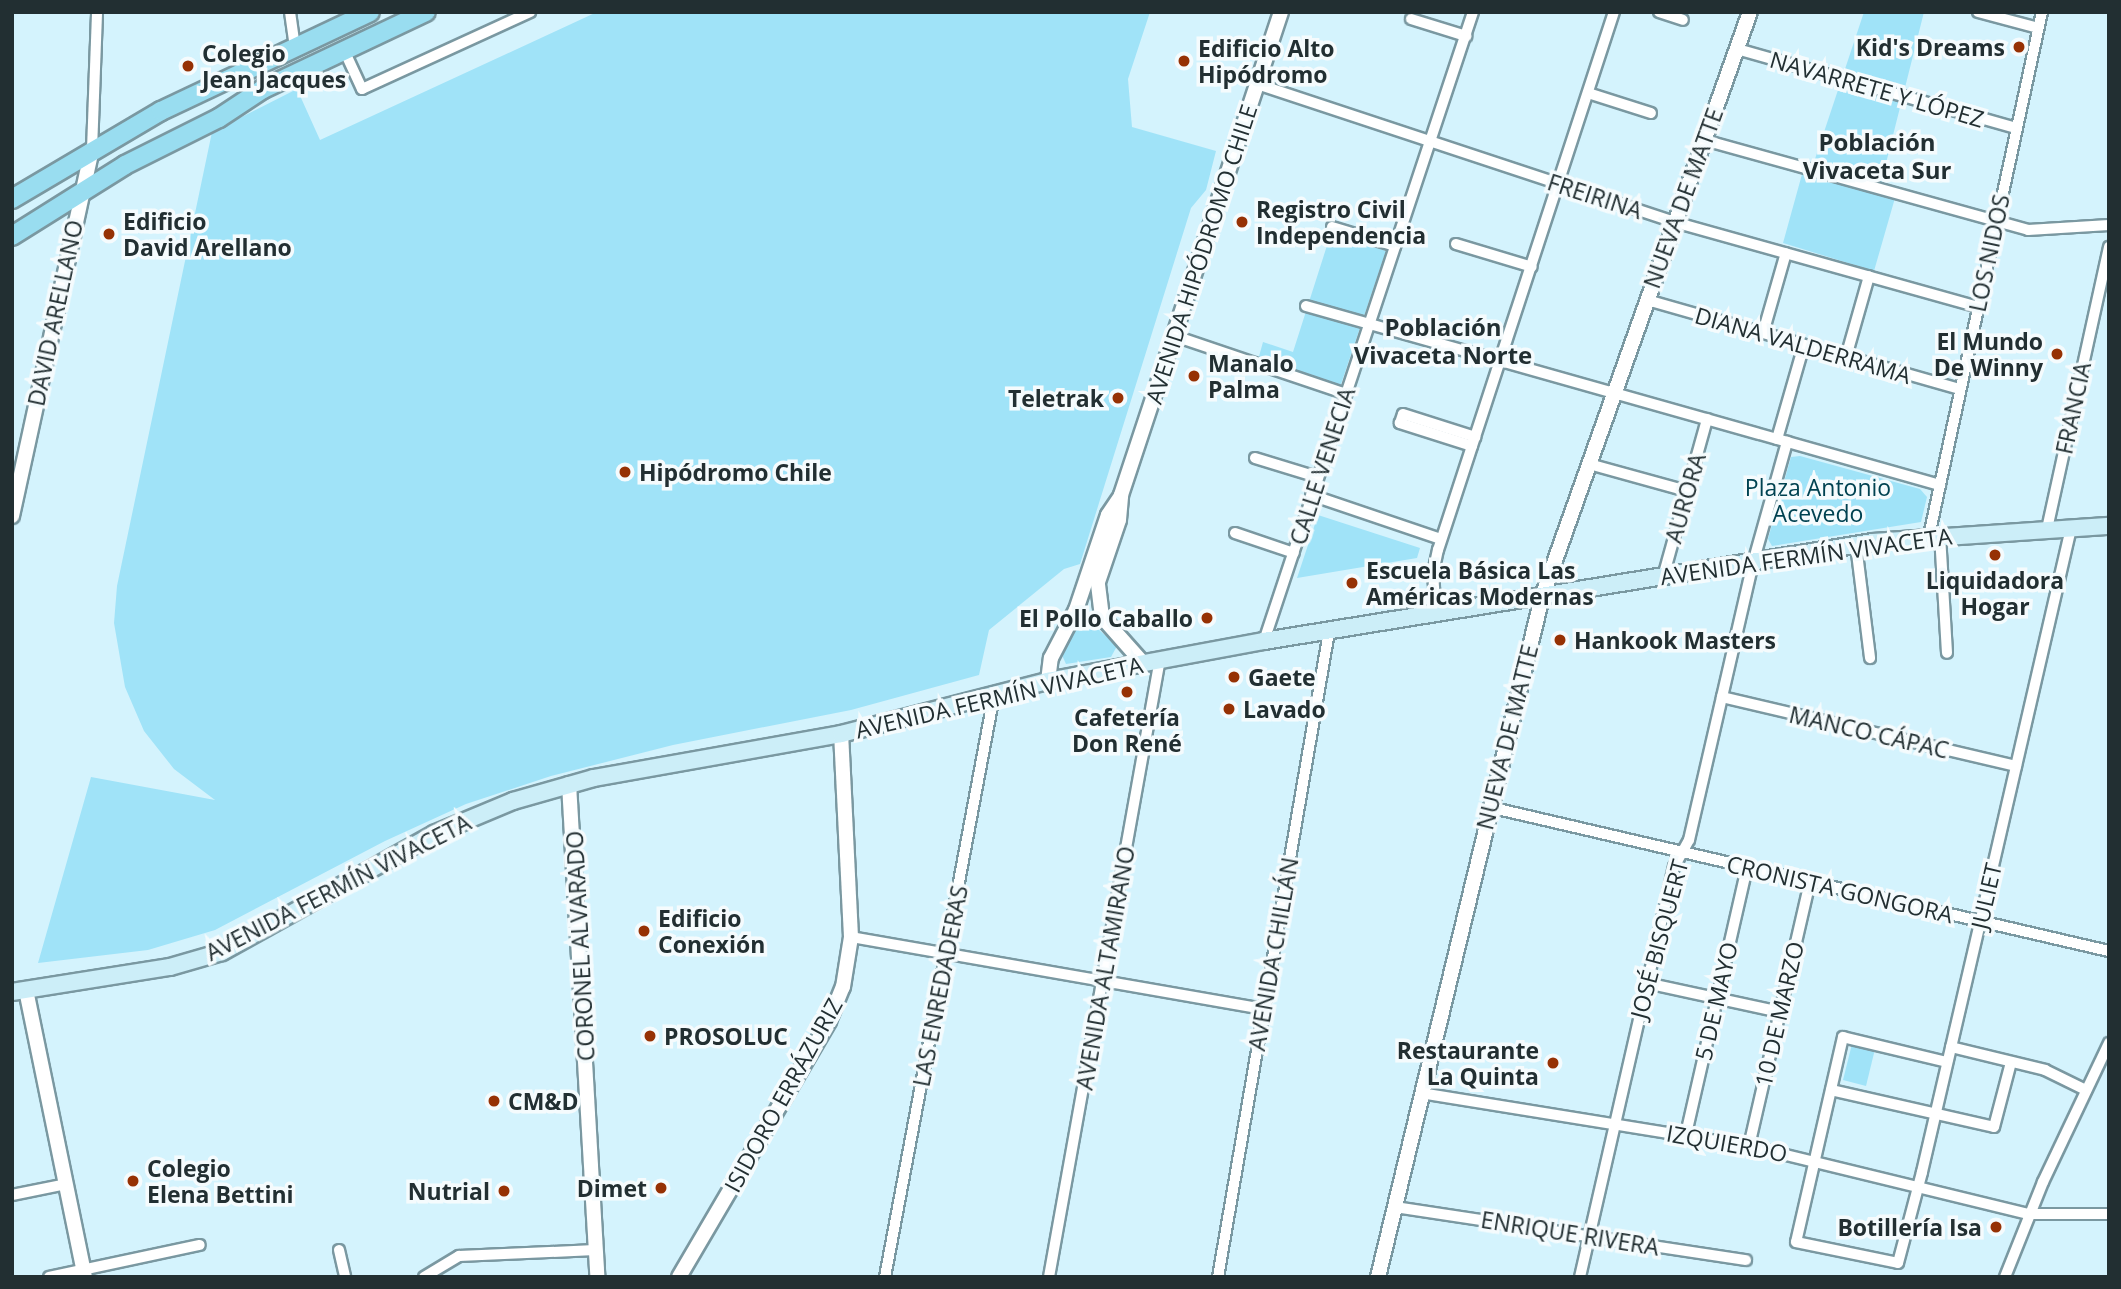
<!DOCTYPE html>
<html>
<head>
<meta charset="utf-8">
<style>
  body { margin:0 }
  #map { position:relative; width:2121px; height:1289px; overflow:hidden; background:#d4f3fd; font-family:"Open Sans",sans-serif }
  div>[style] { position:absolute }
  .green>* { inset:0; background:#a0e3f8 }
  .roads { filter:drop-shadow(2px 0 #7a98a1) drop-shadow(-2px 0 #7a98a1) drop-shadow(0 2px #7a98a1) drop-shadow(0 -2px #7a98a1) }
  .minor>* { height:10px; margin:-5px; padding:0 5px; transform-origin:5px; border-radius:5px; background:#fff }
  .tertiary>* { height:14px; margin:-7px; padding:0 7px; transform-origin:7px; border-radius:7px; background:#fff }
  .secondary>* { height:16px; margin:-8px; padding:0 8px; transform-origin:8px; border-radius:8px; background:#cceef8 }
  .primary>* { height:18px; margin:-9px; padding:0 9px; transform-origin:9px; border-radius:9px; background:#99ddf0 }
  .dots>* { width:19px; height:19px; translate:-50% -50%; box-sizing:border-box; border:4px solid #f5fbfd; border-radius:50% }
  span { translate:-50% -50%; white-space:nowrap; text-align:center; line-height:1.15; -webkit-text-stroke:7px #f5fbfd; paint-order:stroke }
  .poi-label { font-size:23px; color:#222f32; font-weight:700 }
  .right { translate:-100% -50%; text-align:right }
  .left { translate:0 -50%; text-align:left }
  .street-label { font-size:23px; color:#222f32 }
  .park-label { font-size:23px; color:#004251 }
  .neighbourhood-label { font-size:24px; color:#222f32; font-weight:700 }
  .frame { position:absolute; inset:0; border:14px solid #222f32; pointer-events:none }
</style>
</head>
<body>
<div id="map">
  <div class="green">
    <i style="clip-path:polygon(597px 12px,1150px 12px,1128px 79px,1132px 127px,1216px 151px,1206px 190px,1191px 208px,1080px 564px,1064px 569px,989px 630px,979px 675px,851px 710px,673px 745px,551px 776px,466px 804px,385px 841px,215px 930px,148px 950px,38px 963px,91px 777px,215px 800px,174px 769px,144px 731px,125px 687px,114px 623px,117px 586px,212px 132px,297px 89px,320px 140px)"></i>
    <i style="clip-path:polygon(1864px 12px,1924px 12px,1880px 187px,1897px 191px,1874px 271px,1783px 243px,1804px 167px,1812px 168px)"></i>
    <i style="clip-path:polygon(1331px 233px,1386px 251px,1340px 387px,1258px 360px,1263px 342px,1293px 352px)"></i>
    <i style="clip-path:polygon(1800px 456px,1920px 489px,1927px 497px,1921px 522px,1772px 546px,1768px 539px,1791px 457px)"></i>
    <i style="clip-path:polygon(1318px 515px,1420px 548px,1417px 558px,1297px 578px)"></i>
    <i style="clip-path:polygon(1089px 621px,1117px 646px,1111px 657px,1066px 664px,1061px 653px,1080px 623px)"></i>
    <i style="clip-path:polygon(1852px 1044px,1875px 1049px,1866px 1086px,1843px 1080px)"></i>
  </div>
  <div class="roads">
    <div class="minor">
      <i style="left:290px;top:12px;width:36px;rotate:82deg"></i>
      <i style="left:1659px;top:12px;width:25px;rotate:18deg"></i>
      <i style="left:1978px;top:12px;width:62px;rotate:14.9deg"></i>
      <i style="left:1411px;top:19px;width:58px;rotate:17.2deg"></i>
      <i style="left:1737px;top:49px;width:290px;rotate:15.8deg"></i>
      <i style="left:344px;top:50px;width:43px;rotate:65.2deg"></i>
      <i style="left:362px;top:89px;width:185px;rotate:-24.6deg"></i>
      <i style="left:1257px;top:84px;width:439px;rotate:18.3deg"></i>
      <i style="left:1674px;top:222px;width:316px;rotate:15.6deg"></i>
      <i style="left:1588px;top:93px;width:66px;rotate:17.6deg"></i>
      <i style="left:1704px;top:140px;width:336px;rotate:15.5deg"></i>
      <i style="left:2028px;top:230px;width:81px;rotate:-3.5deg"></i>
      <i style="left:92px;top:150px;width:138px;rotate:-87.9deg"></i>
      <i style="left:1332px;top:227px;width:66px;rotate:16.8deg"></i>
      <i style="left:1456px;top:244px;width:79px;rotate:16.8deg"></i>
      <i style="left:1647px;top:300px;width:325px;rotate:15.9deg"></i>
      <i style="left:1306px;top:306px;width:659px;rotate:15.77deg"></i>
      <i style="left:1763px;top:333px;width:83px;rotate:-74deg"></i>
      <i style="left:1175px;top:336px;width:181px;rotate:18.7deg"></i>
      <i style="left:1846px;top:357px;width:84px;rotate:-74.1deg"></i>
      <i style="left:1777px;top:439px;width:98px;rotate:-74deg"></i>
      <i style="left:1472px;top:446px;width:76px;rotate:-162.3deg"></i>
      <i style="left:1400px;top:423px;width:9px;rotate:-72deg"></i>
      <i style="left:1403px;top:414px;width:76px;rotate:17.7deg"></i>
      <i style="left:1255px;top:458px;width:65px;rotate:17deg"></i>
      <i style="left:1589px;top:464px;width:102px;rotate:15.4deg"></i>
      <i style="left:1311px;top:495px;width:137px;rotate:18.7deg"></i>
      <i style="left:2047px;top:529px;width:289px;rotate:-77.6deg"></i>
      <i style="left:1235px;top:533px;width:62px;rotate:18.7deg"></i>
      <i style="left:1940px;top:535px;width:118px;rotate:86.6deg"></i>
      <i style="left:1929px;top:536px;width:536px;rotate:-77.83deg"></i>
      <i style="left:1856px;top:545px;width:114px;rotate:82.9deg"></i>
      <i style="left:1663px;top:577px;width:164px;rotate:-74.4deg"></i>
      <i style="left:1436px;top:614px;width:41px;rotate:-94.2deg"></i>
      <i style="left:1433px;top:573px;width:24px;rotate:-78deg"></i>
      <i style="left:1438px;top:550px;width:566px;rotate:-71.89deg"></i>
      <i style="left:1264px;top:641px;width:663px;rotate:-71.62deg"></i>
      <i style="left:1722px;top:697px;width:302px;rotate:13.2deg"></i>
      <i style="left:1489px;top:807px;width:637px;rotate:13.08deg"></i>
      <i style="left:851px;top:937px;width:418px;rotate:9.9deg"></i>
      <i style="left:1646px;top:983px;width:137px;rotate:12.2deg"></i>
      <i style="left:1951px;top:1047px;width:97px;rotate:13.7deg"></i>
      <i style="left:2045px;top:1070px;width:46px;rotate:26deg"></i>
      <i style="left:1947px;top:1062px;width:107px;rotate:-166.5deg"></i>
      <i style="left:1843px;top:1037px;width:210px;rotate:102.9deg"></i>
      <i style="left:1796px;top:1242px;width:104px;rotate:11.6deg"></i>
      <i style="left:1898px;top:1263px;width:94px;rotate:-75.2deg"></i>
      <i style="left:1922px;top:1172px;width:274px;rotate:-76.9deg"></i>
      <i style="left:1984px;top:905px;width:387px;rotate:-77deg"></i>
      <i style="left:1831px;top:1090px;width:167px;rotate:12.8deg"></i>
      <i style="left:1994px;top:1127px;width:67px;rotate:-75.3deg"></i>
      <i style="left:1421px;top:1093px;width:332px;rotate:9.2deg"></i>
      <i style="left:1749px;top:1146px;width:288px;rotate:13.7deg"></i>
      <i style="left:2029px;top:1214px;width:80px"></i>
      <i style="left:1686px;top:1134px;width:274px;rotate:-77.1deg"></i>
      <i style="left:1749px;top:1146px;width:271px;rotate:-77deg"></i>
      <i style="left:12px;top:1195px;width:55px;rotate:-11.5deg"></i>
      <i style="left:1395px;top:1207px;width:355px;rotate:8.6deg"></i>
      <i style="left:339px;top:1250px;width:28px;rotate:77deg"></i>
      <i style="left:49px;top:1277px;width:154px;rotate:-12deg"></i>
      <i style="left:424px;top:1277px;width:41px;rotate:-31deg"></i>
      <i style="left:459px;top:1256px;width:136px;rotate:-2.5deg"></i>
      <i style="left:885px;top:1277px;width:592px;rotate:-79.39deg"></i>
      <i style="left:1049px;top:1277px;width:628px;rotate:-79.82deg"></i>
      <i style="left:1218px;top:1277px;width:654px;rotate:-80.24deg"></i>
      <i style="left:1580px;top:1277px;width:421px;rotate:-77.1deg"></i>
      <i style="left:1674px;top:867px;width:31px;rotate:-61deg"></i>
      <i style="left:1689px;top:840px;width:284px;rotate:-77deg"></i>
      <i style="left:1753px;top:563px;width:126px;rotate:-74.3deg"></i>
      <i style="left:2005px;top:1277px;width:102px;rotate:-68.2deg"></i>
      <i style="left:2043px;top:1182px;width:154px;rotate:-64.6deg"></i>
    </div>
    <div class="tertiary">
      <i style="left:12px;top:516px;width:375px;rotate:-77.7deg"></i>
      <i style="left:1142px;top:662px;width:60px;rotate:-131.6deg"></i>
      <i style="left:1102px;top:617px;width:35px;rotate:-97deg"></i>
      <i style="left:1098px;top:582px;width:65px;rotate:-71.3deg"></i>
      <i style="left:1119px;top:520px;width:25px;rotate:-85deg"></i>
      <i style="left:1121px;top:495px;width:509px;rotate:-71.67deg"></i>
      <i style="left:1048px;top:681px;width:23px;rotate:-83deg"></i>
      <i style="left:1051px;top:658px;width:54px;rotate:-62.5deg"></i>
      <i style="left:1076px;top:610px;width:100px;rotate:-71.4deg"></i>
      <i style="left:1108px;top:515px;width:23px;rotate:-56deg"></i>
      <i style="left:569px;top:784px;width:494px;rotate:86.7deg"></i>
      <i style="left:26px;top:990px;width:293px;rotate:78.4deg"></i>
      <i style="left:679px;top:1277px;width:297px;rotate:-59.6deg"></i>
      <i style="left:829px;top:1021px;width:37px;rotate:-68deg"></i>
      <i style="left:843px;top:987px;width:51px;rotate:-80.9deg"></i>
      <i style="left:851px;top:937px;width:203px;rotate:-92.8deg"></i>
      <i style="left:1378px;top:1277px;width:699px;rotate:-76.44deg"></i>
      <i style="left:1542px;top:597px;width:621px;rotate:-70.43deg"></i>
    </div>
    <div class="secondary">
      <i style="left:12px;top:992px;width:160px;rotate:-9deg"></i>
      <i style="left:170px;top:967px;width:54px;rotate:-16.1deg"></i>
      <i style="left:222px;top:952px;width:243px;rotate:-29.1deg"></i>
      <i style="left:434px;top:834px;width:86px;rotate:-22.7deg"></i>
      <i style="left:513px;top:801px;width:84px;rotate:-15.9deg"></i>
      <i style="left:594px;top:778px;width:251px;rotate:-10.1deg"></i>
      <i style="left:841px;top:734px;width:214px;rotate:-14.4deg"></i>
      <i style="left:1048px;top:681px;width:220px;rotate:-10.5deg"></i>
      <i style="left:1264px;top:641px;width:617px;rotate:-9.23deg"></i>
      <i style="left:1873px;top:542px;width:237px;rotate:-3.9deg"></i>
    </div>
    <div class="primary">
      <i style="left:12px;top:199px;width:173px;rotate:-30.6deg"></i>
      <i style="left:161px;top:111px;width:231px;rotate:-25.3deg"></i>
      <i style="left:12px;top:236px;width:133px;rotate:-32.1deg"></i>
      <i style="left:125px;top:165px;width:105px;rotate:-26.6deg"></i>
      <i style="left:219px;top:118px;width:53px;rotate:-33.4deg"></i>
      <i style="left:263px;top:89px;width:180px;rotate:-25.3deg"></i>
    </div>
  </div>
  <div class="dots">
    <i style="left:2019px;top:47px;background:#963104"></i>
    <i style="left:1184px;top:61px;background:#963104"></i>
    <i style="left:188px;top:66px;background:#963104"></i>
    <i style="left:1242px;top:222px;background:#963104"></i>
    <i style="left:109px;top:234px;background:#963104"></i>
    <i style="left:2057px;top:354px;background:#963104"></i>
    <i style="left:1194px;top:376px;background:#963104"></i>
    <i style="left:1118px;top:398px;background:#963104"></i>
    <i style="left:625px;top:472px;background:#963104"></i>
    <i style="left:1995px;top:555px;background:#963104"></i>
    <i style="left:1352px;top:583px;background:#963104"></i>
    <i style="left:1207px;top:618px;background:#963104"></i>
    <i style="left:1560px;top:640px;background:#963104"></i>
    <i style="left:1234px;top:677px;background:#963104"></i>
    <i style="left:1127px;top:692px;background:#963104"></i>
    <i style="left:1229px;top:709px;background:#963104"></i>
    <i style="left:644px;top:931px;background:#963104"></i>
    <i style="left:650px;top:1036px;background:#963104"></i>
    <i style="left:1553px;top:1063px;background:#963104"></i>
    <i style="left:494px;top:1101px;background:#963104"></i>
    <i style="left:133px;top:1181px;background:#963104"></i>
    <i style="left:661px;top:1188px;background:#963104"></i>
    <i style="left:504px;top:1191px;background:#963104"></i>
    <i style="left:1996px;top:1227px;background:#963104"></i>
  </div>
  <div class="poi-label">
    <span class="right" style="left:2005px;top:47px">Kid's Dreams</span>
    <span class="left" style="left:1198px;top:61px">Edificio Alto<br>Hipódromo</span>
    <span class="left" style="left:202px;top:66px">Colegio<br>Jean Jacques</span>
    <span class="left" style="left:1256px;top:222px">Registro Civil<br>Independencia</span>
    <span class="left" style="left:123px;top:234px">Edificio<br>David Arellano</span>
    <span class="right" style="left:2043px;top:354px">El Mundo<br>De Winny</span>
    <span class="left" style="left:1208px;top:376px">Manalo<br>Palma</span>
    <span class="right" style="left:1104px;top:398px">Teletrak</span>
    <span class="left" style="left:639px;top:472px">Hipódromo Chile</span>
    <span class="left" style="left:1366px;top:583px">Escuela Básica Las<br>Américas Modernas</span>
    <span style="left:1995px;top:593px">Liquidadora<br>Hogar</span>
    <span class="right" style="left:1193px;top:618px">El Pollo Caballo</span>
    <span class="left" style="left:1574px;top:640px">Hankook Masters</span>
    <span class="left" style="left:1248px;top:677px">Gaete</span>
    <span class="left" style="left:1243px;top:709px">Lavado</span>
    <span style="left:1127px;top:730px">Cafetería<br>Don René</span>
    <span class="left" style="left:658px;top:931px">Edificio<br>Conexión</span>
    <span class="left" style="left:664px;top:1036px">PROSOLUC</span>
    <span class="right" style="left:1539px;top:1063px">Restaurante<br>La Quinta</span>
    <span class="left" style="left:508px;top:1101px">CM&amp;D</span>
    <span class="left" style="left:147px;top:1181px">Colegio<br>Elena Bettini</span>
    <span class="right" style="left:647px;top:1188px">Dimet</span>
    <span class="right" style="left:490px;top:1191px">Nutrial</span>
    <span class="right" style="left:1982px;top:1227px">Botillería Isa</span>
  </div>
  <div class="street-label">
    <span style="left:1877px;top:89px;rotate:16deg">NAVARRETE Y LÓPEZ</span>
    <span style="left:1595px;top:196px;rotate:18deg">FREIRINA</span>
    <span style="left:1683px;top:198px;rotate:-70deg">NUEVA DE MATTE</span>
    <span style="left:1989px;top:253px;rotate:-78deg">LOS NIDOS</span>
    <span style="left:1201px;top:254px;rotate:-72deg">AVENIDA HIPÓDROMO CHILE</span>
    <span style="left:55px;top:313px;rotate:-78deg">DAVID ARELLANO</span>
    <span style="left:1803px;top:345px;rotate:16deg">DIANA VALDERRAMA</span>
    <span style="left:2073px;top:408px;rotate:-78deg">FRANCIA</span>
    <span style="left:1322px;top:466px;rotate:-72deg">CALLE VENECIA</span>
    <span style="left:1685px;top:498px;rotate:-74deg">AURORA</span>
    <span style="left:1806px;top:556px;rotate:-8deg">AVENIDA FERMÍN VIVACETA</span>
    <span style="left:999px;top:697px;rotate:-13deg">AVENIDA FERMÍN VIVACETA</span>
    <span style="left:1869px;top:732px;rotate:13deg">MANCO CÁPAC</span>
    <span style="left:1507px;top:737px;rotate:-76deg">NUEVA DE MATTE</span>
    <span style="left:338px;top:887px;rotate:-27deg">AVENIDA FERMÍN VIVACETA</span>
    <span style="left:1840px;top:889px;rotate:13deg">CRONISTA GONGORA</span>
    <span style="left:1986px;top:896px;rotate:-77deg">JULIET</span>
    <span style="left:1659px;top:939px;rotate:-75deg">JOSÉ BISQUERT</span>
    <span style="left:580px;top:946px;rotate:-93deg">CORONEL ALVARADO</span>
    <span style="left:1273px;top:954px;rotate:-80deg">AVENIDA CHILLÁN</span>
    <span style="left:1105px;top:968px;rotate:-80deg">AVENIDA ALTAMIRANO</span>
    <span style="left:940px;top:986px;rotate:-79deg">LAS ENREDADERAS</span>
    <span style="left:1716px;top:1001px;rotate:-77deg">5 DE MAYO</span>
    <span style="left:1779px;top:1014px;rotate:-77deg">10 DE MARZO</span>
    <span style="left:783px;top:1095px;rotate:-61deg">ISIDORO ERRÁZURIZ</span>
    <span style="left:1727px;top:1143px;rotate:10deg">IZQUIERDO</span>
    <span style="left:1570px;top:1233px;rotate:9deg">ENRIQUE RIVERA</span>
  </div>
  <div class="park-label">
    <span style="left:1818px;top:500px">Plaza Antonio<br>Acevedo</span>
  </div>
  <div class="neighbourhood-label">
    <span style="left:1877px;top:156px">Población<br>Vivaceta Sur</span>
    <span style="left:1443px;top:341px">Población<br>Vivaceta Norte</span>
  </div>
  <div class="frame"></div>
</div>
</body>
</html>
